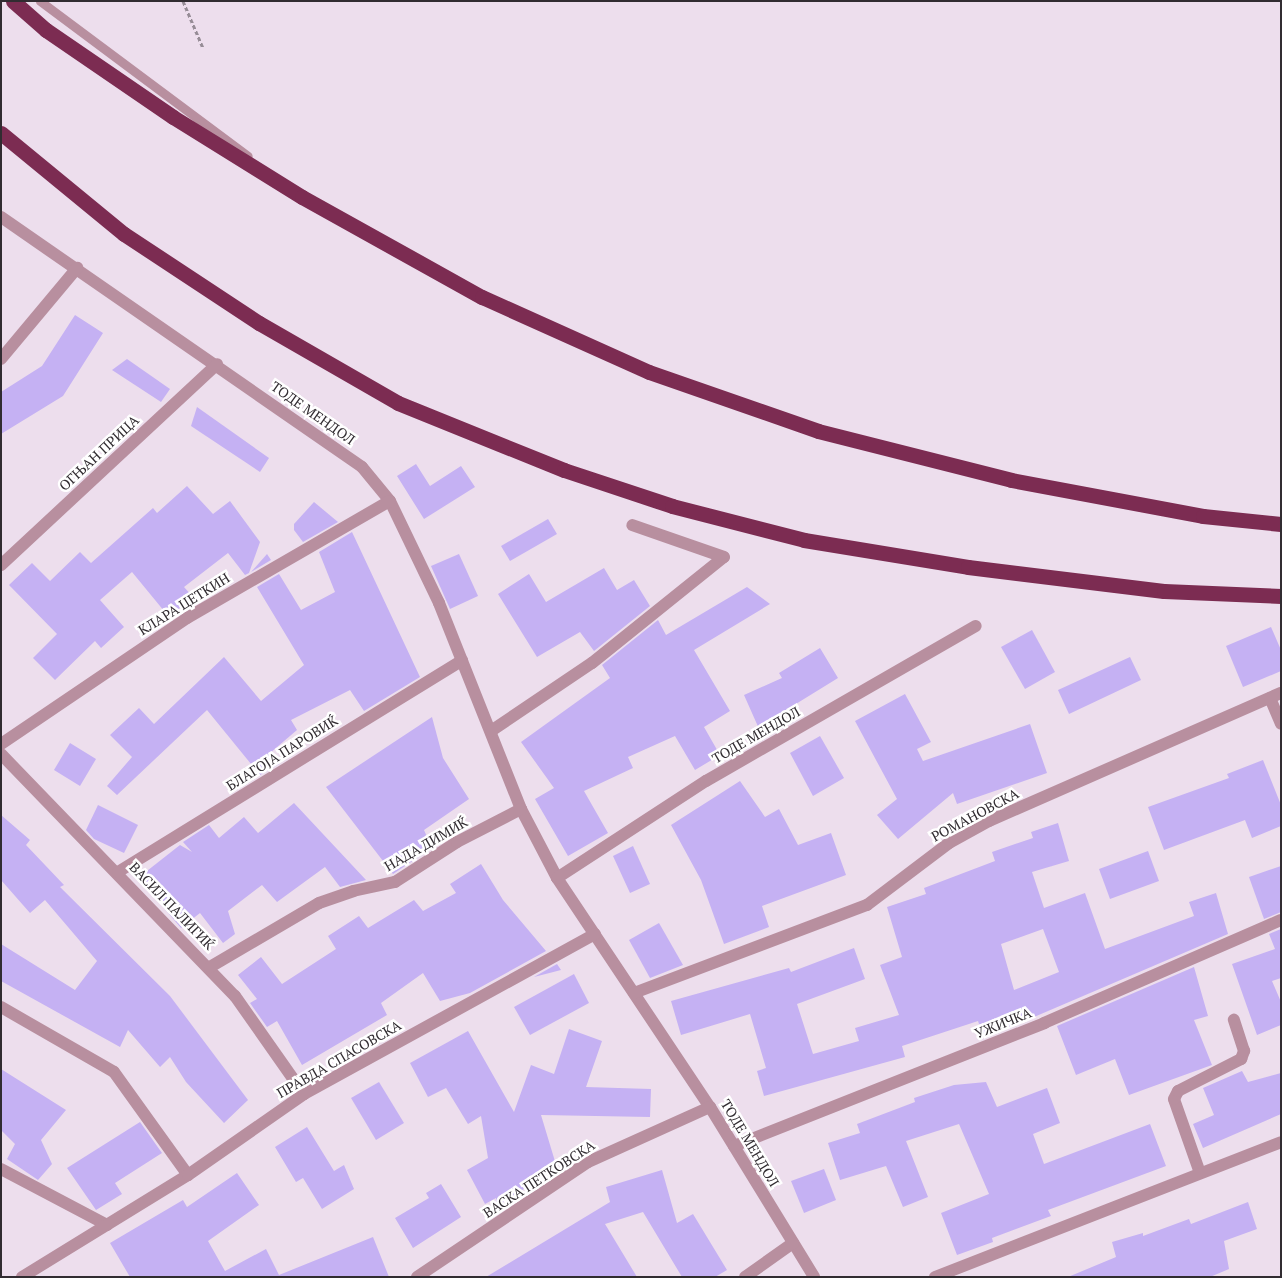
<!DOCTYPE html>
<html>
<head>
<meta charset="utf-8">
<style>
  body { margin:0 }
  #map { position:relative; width:1282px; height:1278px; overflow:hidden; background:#eddeed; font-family:"PT Serif",serif }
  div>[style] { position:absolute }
  .building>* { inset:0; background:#c5b1f3 }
  .path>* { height:3px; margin-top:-1.5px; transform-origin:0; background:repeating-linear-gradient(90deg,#968c96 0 4px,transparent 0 6.5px) }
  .service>* { height:9px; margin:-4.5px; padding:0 4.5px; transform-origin:4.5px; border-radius:4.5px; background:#b88f9f }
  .minor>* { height:12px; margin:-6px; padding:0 6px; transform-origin:6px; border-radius:6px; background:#b88f9f }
  .motorway>* { height:15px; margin:-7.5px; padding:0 7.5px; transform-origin:7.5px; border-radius:7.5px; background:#7c2c52 }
  span { translate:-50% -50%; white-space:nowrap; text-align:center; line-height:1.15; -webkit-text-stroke:5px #fff; paint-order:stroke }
  .street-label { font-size:14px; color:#312c31 }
  .frame { position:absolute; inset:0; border:2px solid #312c31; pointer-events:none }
</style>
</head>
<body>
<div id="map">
  <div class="building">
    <i style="clip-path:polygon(75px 315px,103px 333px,63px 396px,1px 434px,1px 392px,42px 366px)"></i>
    <i style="clip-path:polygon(127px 359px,170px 389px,161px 402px,112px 370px)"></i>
    <i style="clip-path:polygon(197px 407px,269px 458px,260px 472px,191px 426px)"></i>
    <i style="clip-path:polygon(416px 464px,430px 486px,461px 466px,475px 487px,424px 519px,397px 476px)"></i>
    <i style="clip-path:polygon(187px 486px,213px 514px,230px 501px,260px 542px,249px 573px,245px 575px,228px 553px,184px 587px,193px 597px,169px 617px,132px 572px,100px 600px,124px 627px,101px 648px,95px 641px,55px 680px,33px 658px,57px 634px,9px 585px,32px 563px,50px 581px,80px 552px,91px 563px,153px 508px,157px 513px)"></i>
    <i style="clip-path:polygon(314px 502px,338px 522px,303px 542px,294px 530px,294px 524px)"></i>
    <i style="clip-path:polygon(548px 519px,557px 534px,510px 561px,501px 546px)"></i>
    <i style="clip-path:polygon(352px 532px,420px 677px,364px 711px,350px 690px,291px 720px,297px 730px,270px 753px,279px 764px,260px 775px,207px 710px,117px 795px,107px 786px,132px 757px,110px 735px,139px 708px,154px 724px,224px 657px,261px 701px,304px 665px,257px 587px,279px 574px,301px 610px,335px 592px,319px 552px)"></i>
    <i style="clip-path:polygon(267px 554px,271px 560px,251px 572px)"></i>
    <i style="clip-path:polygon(459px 554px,478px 596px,450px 609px,431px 566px)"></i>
    <i style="clip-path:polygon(604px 568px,617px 590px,634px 580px,650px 606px,594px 651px,580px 632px,537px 657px,498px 594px,529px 574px,546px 602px)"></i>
    <i style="clip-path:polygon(747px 587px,770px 604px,694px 650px,730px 711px,704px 727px,720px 755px,695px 770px,675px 736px,628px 757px,633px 768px,584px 791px,608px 833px,568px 856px,535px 799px,554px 788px,521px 742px,610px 678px,602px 665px,658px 620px,666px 635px)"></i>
    <i style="clip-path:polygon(1271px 627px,1281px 650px,1281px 671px,1243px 687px,1226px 646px)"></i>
    <i style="clip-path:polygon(1032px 630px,1055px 672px,1025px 689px,1001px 647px)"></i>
    <i style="clip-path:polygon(820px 648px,838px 678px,778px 715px,780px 719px,760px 731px,744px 695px,782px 678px,779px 673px)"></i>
    <i style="clip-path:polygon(1130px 657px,1141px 680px,1069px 714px,1058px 690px)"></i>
    <i style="clip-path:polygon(905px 694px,931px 742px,917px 749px,923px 761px,1030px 724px,1047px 773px,957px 804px,953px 793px,898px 839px,877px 815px,897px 799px,855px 721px)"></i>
    <i style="clip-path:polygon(432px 717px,443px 758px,469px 799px,424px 830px,432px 848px,393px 874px,326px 787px)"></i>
    <i style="clip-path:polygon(820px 736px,844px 778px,813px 796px,790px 753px)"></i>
    <i style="clip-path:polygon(70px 743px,96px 759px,80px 786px,54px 770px)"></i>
    <i style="clip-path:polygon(1263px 760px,1281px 805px,1281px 826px,1252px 838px,1245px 820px,1164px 850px,1148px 807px,1229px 778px,1227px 774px)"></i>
    <i style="clip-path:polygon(740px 781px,765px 817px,779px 809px,798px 845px,831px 833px,846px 875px,762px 906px,769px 927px,724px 944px,701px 880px,671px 825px)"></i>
    <i style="clip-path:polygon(294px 803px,366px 880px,340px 887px,325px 867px,277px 902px,262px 885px,228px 911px,235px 934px,223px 943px,200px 913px,181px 928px,138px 878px,180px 845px,192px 852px,183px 842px,209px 825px,219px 838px,244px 817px,258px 833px)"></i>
    <i style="clip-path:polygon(98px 805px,138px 825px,124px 853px,94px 839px,86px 830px)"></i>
    <i style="clip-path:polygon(1px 815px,30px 840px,26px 845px,64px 885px,60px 887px,170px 996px,248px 1100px,224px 1123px,186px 1082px,170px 1057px,160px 1067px,128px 1030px,120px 1047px,1px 981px,1px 944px,75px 990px,97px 961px,45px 900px,30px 913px,1px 880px)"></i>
    <i style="clip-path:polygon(evenodd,1058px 823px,1069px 861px,1032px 872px,1044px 908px,1085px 893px,1105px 949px,1194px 916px,1189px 902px,1216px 893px,1228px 934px,1013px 1026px,983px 1036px,978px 1021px,902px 1046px,905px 1057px,764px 1096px,757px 1071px,766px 1068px,750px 1014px,681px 1035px,671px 1001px,789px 968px,791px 972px,854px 948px,865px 979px,797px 1004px,813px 1054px,859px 1041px,855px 1028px,899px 1015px,880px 965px,902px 957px,887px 907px,926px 894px,924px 888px,995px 861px,992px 852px,1033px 838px,1031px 832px,1058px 823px,1043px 929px,1059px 972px,1014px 990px,1001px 944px,1043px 929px)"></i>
    <i style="clip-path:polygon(633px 846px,650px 884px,630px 893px,613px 856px)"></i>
    <i style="clip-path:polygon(1148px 851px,1159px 881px,1110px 899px,1099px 869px)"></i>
    <i style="clip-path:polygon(481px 864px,503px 900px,546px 951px,470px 993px,440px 1001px,423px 973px,381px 1003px,387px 1015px,302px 1065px,277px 1021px,267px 1027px,250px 1003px,257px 999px,238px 975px,261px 957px,282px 984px,336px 949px,328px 936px,359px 916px,368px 928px,414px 900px,423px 911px,456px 893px,450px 884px)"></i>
    <i style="clip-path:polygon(1281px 866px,1281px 912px,1264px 919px,1249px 877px)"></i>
    <i style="clip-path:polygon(659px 923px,683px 965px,650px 978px,629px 940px)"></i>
    <i style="clip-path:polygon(1281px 929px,1281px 978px,1272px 981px,1281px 1002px,1281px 1025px,1257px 1035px,1232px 964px,1275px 949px,1269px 934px)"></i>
    <i style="clip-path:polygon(557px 964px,561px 970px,534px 977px)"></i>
    <i style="clip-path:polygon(1194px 967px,1208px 1016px,1194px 1020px,1212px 1065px,1129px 1095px,1115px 1059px,1076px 1075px,1057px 1026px)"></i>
    <i style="clip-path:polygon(574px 974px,589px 1003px,530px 1035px,514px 1007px)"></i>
    <i style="clip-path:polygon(569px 1029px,602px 1041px,586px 1087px,651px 1089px,650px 1117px,541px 1115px,557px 1168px,497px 1206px,496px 1198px,485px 1204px,467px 1170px,488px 1158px,481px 1116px,468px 1124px,446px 1088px,428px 1097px,410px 1063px,468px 1031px,514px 1112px,531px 1065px,554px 1074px)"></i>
    <i style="clip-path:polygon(1px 1069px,66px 1110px,41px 1140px,52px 1164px,38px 1180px,7px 1159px,15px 1144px,1px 1130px)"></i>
    <i style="clip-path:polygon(1242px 1071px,1248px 1082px,1281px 1073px,1281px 1114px,1203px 1148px,1193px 1124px,1214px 1115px,1203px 1088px)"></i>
    <i style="clip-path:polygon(379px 1082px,404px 1123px,376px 1140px,351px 1098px)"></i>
    <i style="clip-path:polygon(986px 1082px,997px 1107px,1047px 1088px,1060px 1123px,1033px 1134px,1044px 1164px,1150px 1124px,1166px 1166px,1048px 1210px,1051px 1216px,992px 1238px,993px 1242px,957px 1255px,941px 1213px,989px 1194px,959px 1124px,906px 1141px,928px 1197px,903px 1207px,886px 1166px,840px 1180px,828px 1143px,860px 1133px,857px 1124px,915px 1102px,914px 1098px,954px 1085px)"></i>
    <i style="clip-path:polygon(140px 1122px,162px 1153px,115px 1183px,122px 1194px,96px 1210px,67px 1168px)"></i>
    <i style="clip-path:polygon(307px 1127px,334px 1171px,344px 1165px,354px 1189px,322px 1209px,303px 1178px,296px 1182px,275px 1147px)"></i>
    <i style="clip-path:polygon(824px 1169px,836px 1200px,804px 1213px,791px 1181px)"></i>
    <i style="clip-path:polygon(662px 1170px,677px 1223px,693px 1214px,727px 1270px,715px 1277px,682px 1277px,643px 1212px,605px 1224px,637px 1277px,486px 1277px,610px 1202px,606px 1187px)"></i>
    <i style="clip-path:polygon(237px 1173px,259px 1205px,208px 1241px,225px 1271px,266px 1249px,279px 1275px,373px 1237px,389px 1277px,130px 1277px,110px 1243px,183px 1200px,187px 1207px)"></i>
    <i style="clip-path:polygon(441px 1184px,461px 1217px,413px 1248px,395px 1218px,429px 1198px,426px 1193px)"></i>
    <i style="clip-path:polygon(1248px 1202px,1257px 1229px,1224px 1241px,1229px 1269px,1210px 1277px,1068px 1277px,1116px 1257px,1112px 1242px,1143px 1233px,1143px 1236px,1189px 1219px,1191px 1224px)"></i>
  </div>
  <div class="path">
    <i style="left:183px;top:1px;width:51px;rotate:66.9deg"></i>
  </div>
  <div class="service">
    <i style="left:40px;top:1px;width:259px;rotate:36.7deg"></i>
  </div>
  <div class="minor">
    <i style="left:1px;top:217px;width:439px;rotate:34.7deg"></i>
    <i style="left:362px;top:467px;width:44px;rotate:50.5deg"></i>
    <i style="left:390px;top:501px;width:113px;rotate:64.3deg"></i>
    <i style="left:439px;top:603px;width:222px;rotate:68.3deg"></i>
    <i style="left:521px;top:809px;width:78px;rotate:62.4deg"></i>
    <i style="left:557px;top:878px;width:275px;rotate:56.3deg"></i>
    <i style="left:710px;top:1107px;width:199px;rotate:58.5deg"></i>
    <i style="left:1px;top:359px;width:119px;rotate:-50.1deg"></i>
    <i style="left:1px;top:565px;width:295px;rotate:-42.9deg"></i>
    <i style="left:1270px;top:698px;width:28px;rotate:67deg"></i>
    <i style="left:491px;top:731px;width:122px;rotate:-34deg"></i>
    <i style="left:592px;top:663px;width:169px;rotate:-38.8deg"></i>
    <i style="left:724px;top:557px;width:97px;rotate:-160.8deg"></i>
    <i style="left:1px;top:744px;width:225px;rotate:-34.1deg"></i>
    <i style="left:187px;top:618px;width:234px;rotate:-30deg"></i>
    <i style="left:1px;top:754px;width:337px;rotate:46deg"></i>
    <i style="left:235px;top:996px;width:120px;rotate:54.9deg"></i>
    <i style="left:118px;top:872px;width:404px;rotate:-31.6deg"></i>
    <i style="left:557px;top:878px;width:178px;rotate:-33.1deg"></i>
    <i style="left:706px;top:781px;width:311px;rotate:-29.9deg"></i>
    <i style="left:210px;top:967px;width:126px;rotate:-30.4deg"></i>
    <i style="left:319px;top:903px;width:36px;rotate:-19deg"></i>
    <i style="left:353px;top:891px;width:43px;rotate:-12.1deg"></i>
    <i style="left:395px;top:882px;width:74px;rotate:-32.8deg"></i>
    <i style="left:457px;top:842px;width:72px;rotate:-27.3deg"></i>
    <i style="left:634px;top:993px;width:249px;rotate:-20.7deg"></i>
    <i style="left:867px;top:905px;width:103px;rotate:-37.1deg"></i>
    <i style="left:949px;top:843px;width:46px;rotate:-28.8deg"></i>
    <i style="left:989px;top:821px;width:319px;rotate:-23.7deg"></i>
    <i style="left:1px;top:1007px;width:130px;rotate:29.9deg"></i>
    <i style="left:114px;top:1072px;width:127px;rotate:54.3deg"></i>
    <i style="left:734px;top:1146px;width:334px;rotate:-21.6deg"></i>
    <i style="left:1044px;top:1023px;width:258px;rotate:-23.5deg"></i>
    <i style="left:1px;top:1169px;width:120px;rotate:27.8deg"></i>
    <i style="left:1200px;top:1173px;width:78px;rotate:-109.4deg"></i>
    <i style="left:1174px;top:1099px;width:9px;rotate:-63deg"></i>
    <i style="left:1178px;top:1091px;width:71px;rotate:-26.9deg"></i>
    <i style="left:1241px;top:1059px;width:9px;rotate:-69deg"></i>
    <i style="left:1244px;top:1051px;width:33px;rotate:-108deg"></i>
    <i style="left:22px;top:1277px;width:195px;rotate:-31.6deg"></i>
    <i style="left:188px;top:1175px;width:141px;rotate:-34.9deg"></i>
    <i style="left:304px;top:1094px;width:332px;rotate:-28.8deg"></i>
    <i style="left:417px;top:1277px;width:206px;rotate:-33.9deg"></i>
    <i style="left:588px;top:1162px;width:134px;rotate:-24.3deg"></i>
    <i style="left:745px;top:1277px;width:59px;rotate:-35.3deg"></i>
    <i style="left:935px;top:1277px;width:371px;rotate:-21.3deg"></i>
  </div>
  <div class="motorway">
    <i style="left:13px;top:1px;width:44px;rotate:41.3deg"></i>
    <i style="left:46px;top:30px;width:154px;rotate:34.4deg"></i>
    <i style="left:173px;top:117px;width:152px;rotate:31.8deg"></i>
    <i style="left:302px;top:197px;width:206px;rotate:29.1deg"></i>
    <i style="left:482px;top:297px;width:183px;rotate:24.2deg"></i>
    <i style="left:649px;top:372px;width:179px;rotate:19.2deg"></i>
    <i style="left:818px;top:431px;width:199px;rotate:14.2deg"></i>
    <i style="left:1011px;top:480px;width:195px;rotate:10.6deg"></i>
    <i style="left:1203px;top:516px;width:78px;rotate:5.9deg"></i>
    <i style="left:1px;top:133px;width:159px;rotate:39.4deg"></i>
    <i style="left:124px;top:234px;width:162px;rotate:33.4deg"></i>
    <i style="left:259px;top:323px;width:160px;rotate:29.9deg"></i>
    <i style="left:398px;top:403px;width:179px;rotate:22deg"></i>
    <i style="left:564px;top:470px;width:114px;rotate:18.4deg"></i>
    <i style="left:672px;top:506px;width:136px;rotate:14.4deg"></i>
    <i style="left:804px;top:540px;width:166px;rotate:9.3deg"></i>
    <i style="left:968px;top:567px;width:197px;rotate:7deg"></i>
    <i style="left:1164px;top:591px;width:117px;rotate:2.4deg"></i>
  </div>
  <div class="street-label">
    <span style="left:313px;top:413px;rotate:35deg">ТОДЕ МЕНДОЛ</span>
    <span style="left:99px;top:453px;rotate:-43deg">ОГЊАН ПРИЦА</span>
    <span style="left:184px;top:604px;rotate:-32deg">КЛАРА ЦЕТКИН</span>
    <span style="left:756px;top:735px;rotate:-30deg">ТОДЕ МЕНДОЛ</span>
    <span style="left:282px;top:753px;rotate:-32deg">БЛАГОЈА ПАРОВИЌ</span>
    <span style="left:975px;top:815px;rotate:-28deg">РОМАНОВСКА</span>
    <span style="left:426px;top:844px;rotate:-30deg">НАДА ДИМИЌ</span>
    <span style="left:172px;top:906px;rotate:46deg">ВАСИЛ ПАЛИГИЌ</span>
    <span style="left:1003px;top:1023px;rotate:-22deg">УЖИЧКА</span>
    <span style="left:339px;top:1059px;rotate:-30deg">ПРАВДА СПАСОВСКА</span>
    <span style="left:750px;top:1143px;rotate:59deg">ТОДЕ МЕНДОЛ</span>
    <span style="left:539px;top:1179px;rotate:-33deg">ВАСКА ПЕТКОВСКА</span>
  </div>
  <div class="frame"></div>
</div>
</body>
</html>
